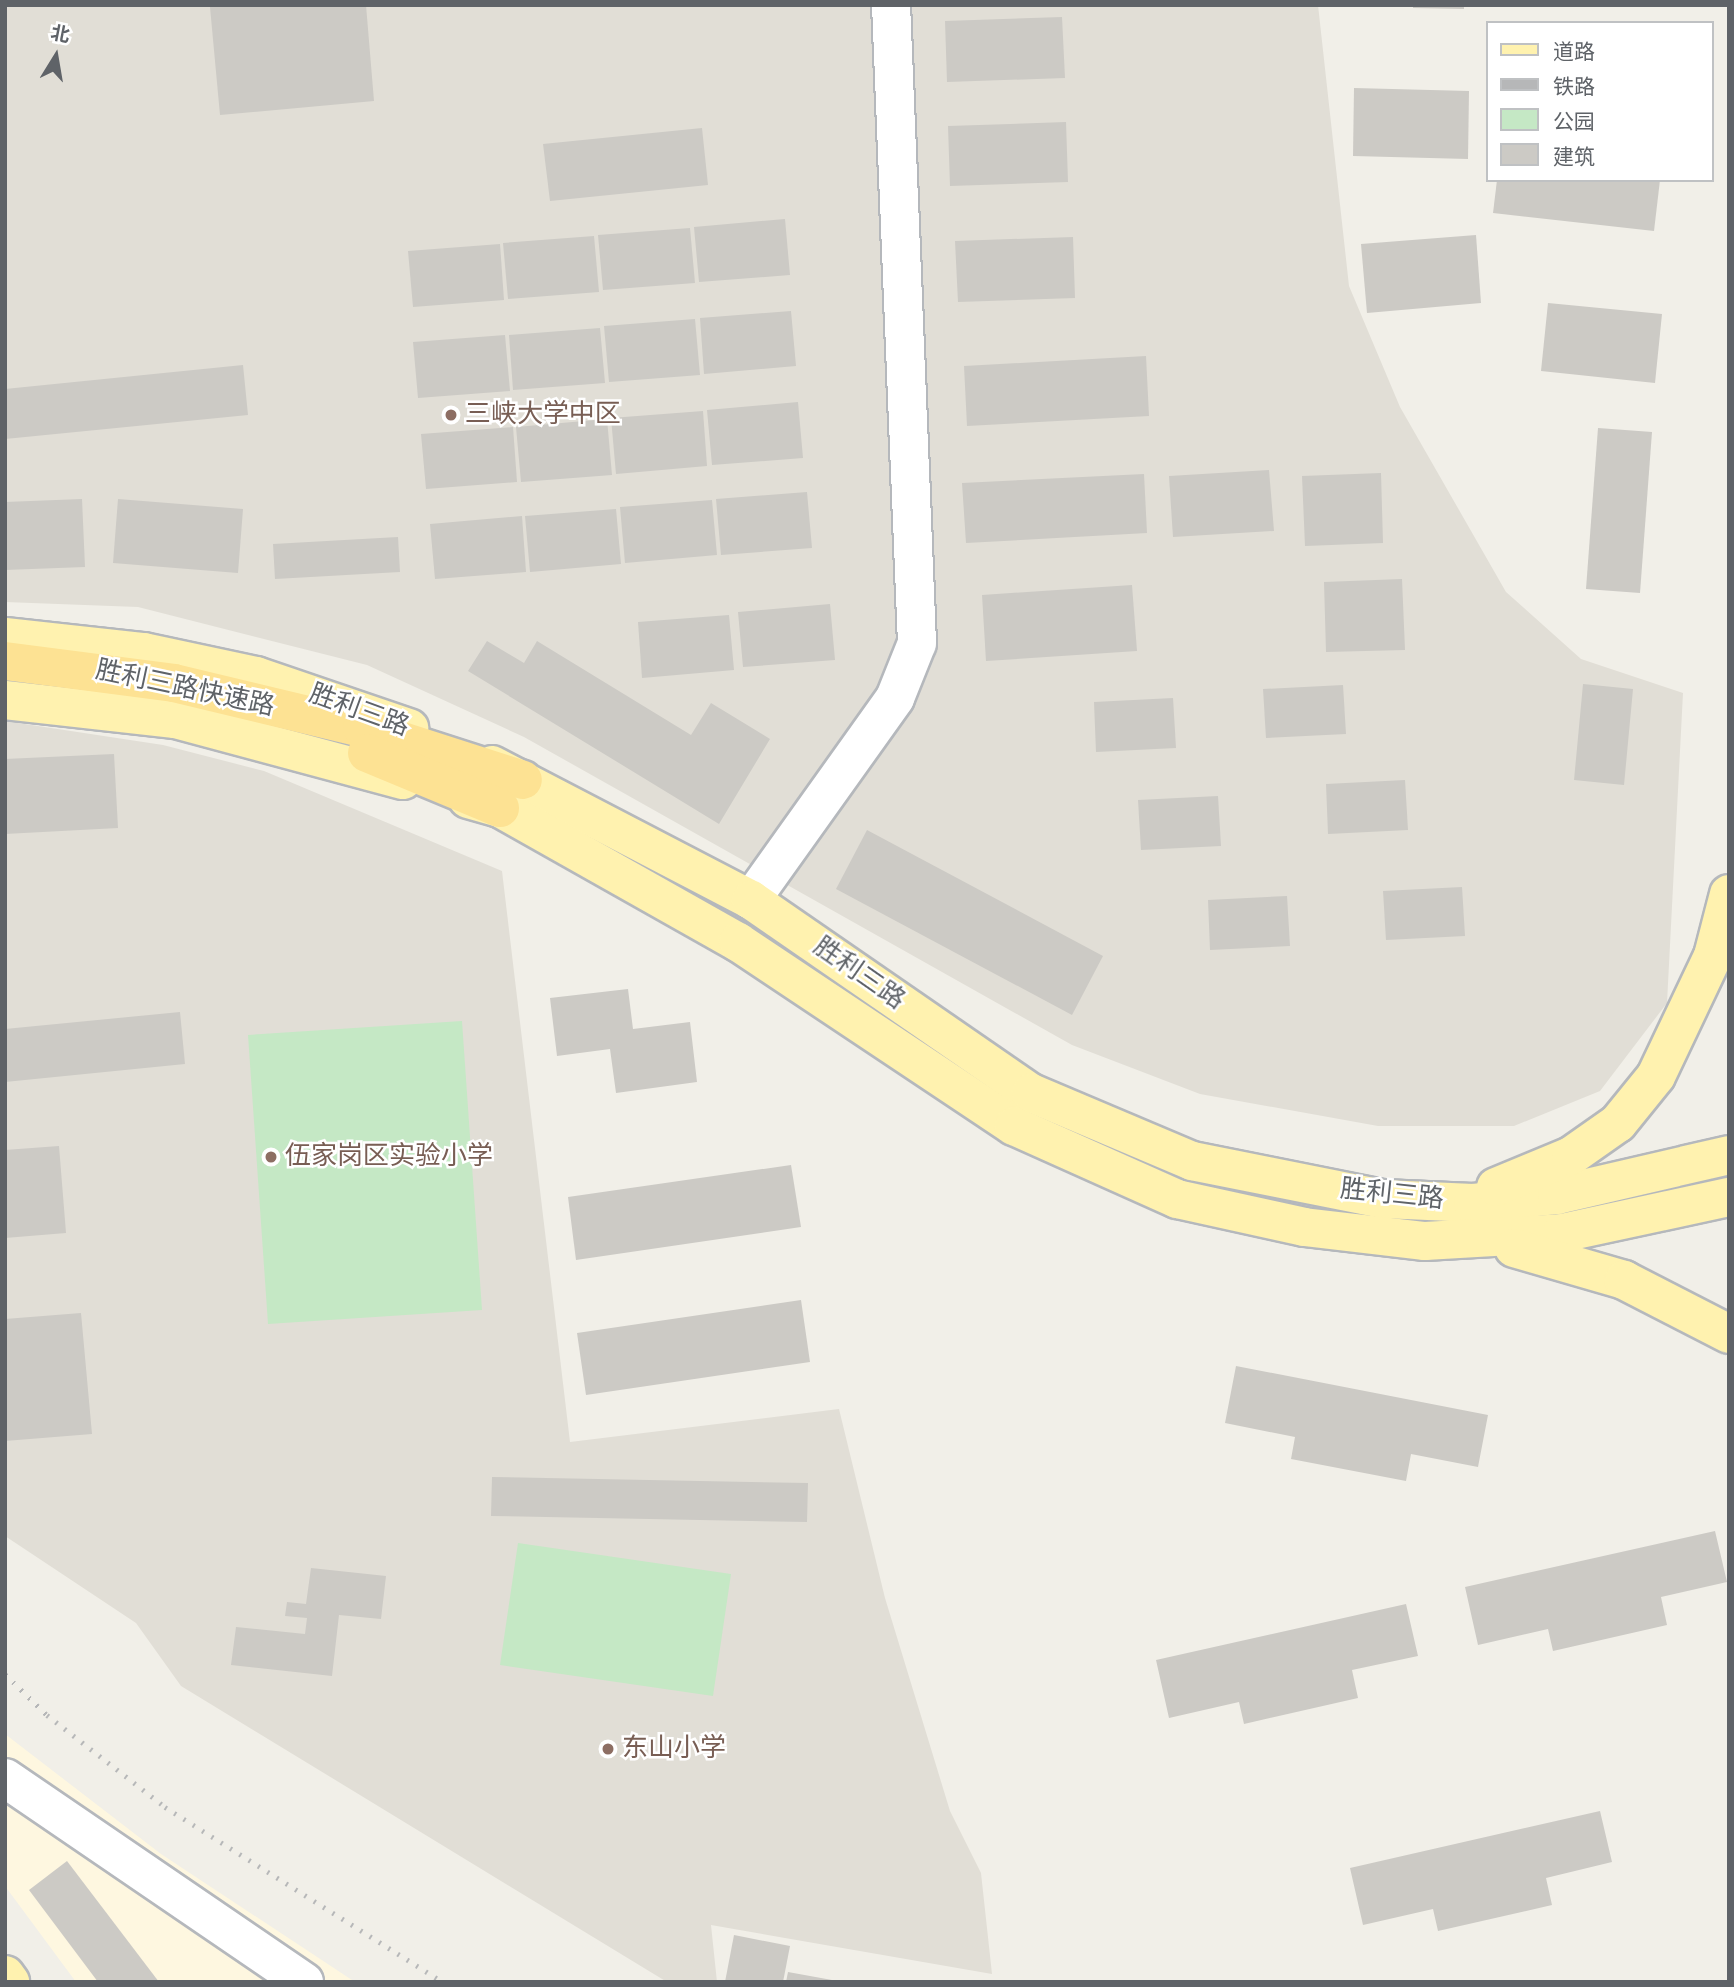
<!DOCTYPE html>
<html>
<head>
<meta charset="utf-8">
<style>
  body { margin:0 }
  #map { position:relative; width:1734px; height:1987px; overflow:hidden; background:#f1efe8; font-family:"Sofia Sans Condensed","Noto Sans SC",sans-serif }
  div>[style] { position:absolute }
  .commercial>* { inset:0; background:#fef7e0 }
  .education>* { inset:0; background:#e1ded6 }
  .green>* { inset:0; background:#c5e8c5 }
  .building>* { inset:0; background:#cccac5 }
  .roads { filter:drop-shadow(2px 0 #b5b8bc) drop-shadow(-2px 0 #b5b8bc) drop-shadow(0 2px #b5b8bc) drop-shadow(0 -2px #b5b8bc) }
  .minor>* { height:38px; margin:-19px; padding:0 19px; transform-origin:19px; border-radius:19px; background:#fff }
  .major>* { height:38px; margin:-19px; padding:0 19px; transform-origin:19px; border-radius:19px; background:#fff2af }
  .highway>* { height:38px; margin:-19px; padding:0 19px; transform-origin:19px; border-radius:19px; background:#fde293 }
  .rail>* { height:5px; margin-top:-2.5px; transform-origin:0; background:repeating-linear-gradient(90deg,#b6b7b8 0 2px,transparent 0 11px) }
  .dots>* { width:19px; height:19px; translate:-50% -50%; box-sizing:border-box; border:4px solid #fff; border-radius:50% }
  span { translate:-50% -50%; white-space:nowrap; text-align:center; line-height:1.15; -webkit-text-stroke:5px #fff; paint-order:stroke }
  .education-label { font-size:26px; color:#785e54 }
  .left { translate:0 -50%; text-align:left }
  .street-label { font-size:26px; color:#5f6368 }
  .frame { position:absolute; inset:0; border:7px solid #5f6368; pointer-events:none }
  .legend { position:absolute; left:1486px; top:21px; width:228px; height:161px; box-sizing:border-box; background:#fff; border:2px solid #bfc1c3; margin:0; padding:9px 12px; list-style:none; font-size:21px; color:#5f6368 }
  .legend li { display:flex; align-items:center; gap:14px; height:35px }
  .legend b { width:35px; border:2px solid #bfc1c3 }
  .north { position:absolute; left:21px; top:21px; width:70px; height:70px; -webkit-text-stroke:5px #fff; paint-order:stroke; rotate:11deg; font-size:19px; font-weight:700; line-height:28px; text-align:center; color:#5f6368 }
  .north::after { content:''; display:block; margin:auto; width:24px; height:32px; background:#5f6368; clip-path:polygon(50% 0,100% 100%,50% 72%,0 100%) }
</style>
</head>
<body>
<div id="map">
  <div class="commercial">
    <i style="clip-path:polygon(5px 1734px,161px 1854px,355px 1982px,76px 1982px,5px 1886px)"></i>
  </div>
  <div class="education">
    <i style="clip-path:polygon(5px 5px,1318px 5px,1349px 286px,1400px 407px,1506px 592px,1581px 659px,1683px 693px,1667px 1003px,1600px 1091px,1514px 1126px,1378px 1126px,1200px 1094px,1072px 1045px,524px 737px,367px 665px,138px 607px,5px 602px)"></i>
    <i style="clip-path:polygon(5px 721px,163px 745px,264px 771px,502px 871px,570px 1442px,839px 1409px,885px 1598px,950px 1811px,981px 1873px,992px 1974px,711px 1925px,717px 1982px,667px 1982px,181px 1686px,136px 1623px,5px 1536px)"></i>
  </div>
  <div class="green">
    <i style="clip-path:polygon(462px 1021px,482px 1310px,268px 1324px,248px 1035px)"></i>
    <i style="clip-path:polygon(518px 1543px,731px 1574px,713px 1696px,500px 1665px)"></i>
  </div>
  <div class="building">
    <i style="clip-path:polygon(366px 5px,374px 101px,220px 115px,210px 7px)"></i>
    <i style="clip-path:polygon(1413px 5px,1464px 5px,1464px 9px,1413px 8px)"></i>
    <i style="clip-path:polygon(1062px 17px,1065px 78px,947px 82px,945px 21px)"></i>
    <i style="clip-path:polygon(1354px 88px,1469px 91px,1468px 159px,1353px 156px)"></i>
    <i style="clip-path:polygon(1066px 122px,1068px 182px,950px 186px,948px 126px)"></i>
    <i style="clip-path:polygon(702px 128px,708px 185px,550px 201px,543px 144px)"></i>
    <i style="clip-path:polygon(1497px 180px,1660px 180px,1654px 231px,1493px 213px)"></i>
    <i style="clip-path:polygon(785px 219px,790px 275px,699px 282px,694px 227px)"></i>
    <i style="clip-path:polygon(690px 228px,695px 283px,603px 290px,598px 235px)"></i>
    <i style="clip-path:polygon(1476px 235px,1481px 303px,1367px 313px,1361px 244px)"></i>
    <i style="clip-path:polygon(594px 236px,599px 292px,508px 299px,503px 243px)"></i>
    <i style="clip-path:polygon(1073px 237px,1075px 298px,958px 302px,955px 241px)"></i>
    <i style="clip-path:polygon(500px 244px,504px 300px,413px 307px,408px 251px)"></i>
    <i style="clip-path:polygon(1548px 303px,1662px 314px,1655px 383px,1541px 371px)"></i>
    <i style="clip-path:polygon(791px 311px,796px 366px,704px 374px,700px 318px)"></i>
    <i style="clip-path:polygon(695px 319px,700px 375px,609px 382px,604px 326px)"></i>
    <i style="clip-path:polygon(600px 328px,605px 383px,513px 390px,509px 335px)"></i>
    <i style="clip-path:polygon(505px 335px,510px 391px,418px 398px,413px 342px)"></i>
    <i style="clip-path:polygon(1146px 356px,1149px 416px,967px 426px,964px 366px)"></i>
    <i style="clip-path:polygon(243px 365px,248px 415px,5px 439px,5px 389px)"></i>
    <i style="clip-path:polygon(798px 402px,803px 458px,712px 465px,707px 410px)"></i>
    <i style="clip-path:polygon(703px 411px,707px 466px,616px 474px,611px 418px)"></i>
    <i style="clip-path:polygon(607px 419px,612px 475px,521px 482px,516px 427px)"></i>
    <i style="clip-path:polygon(513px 427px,517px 482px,426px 489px,421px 434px)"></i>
    <i style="clip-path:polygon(1598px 428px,1652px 432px,1640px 593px,1586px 589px)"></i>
    <i style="clip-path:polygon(1269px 470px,1274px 531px,1173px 537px,1169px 476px)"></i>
    <i style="clip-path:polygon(1381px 473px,1383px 543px,1305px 546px,1302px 476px)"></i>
    <i style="clip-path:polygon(1144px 474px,1147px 533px,966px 543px,962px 483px)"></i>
    <i style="clip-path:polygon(807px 492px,812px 548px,721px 555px,716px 499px)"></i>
    <i style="clip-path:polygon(82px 499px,85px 567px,5px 570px,5px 502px)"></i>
    <i style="clip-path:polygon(118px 499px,243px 509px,238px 573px,113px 563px)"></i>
    <i style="clip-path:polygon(712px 500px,717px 555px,625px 563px,620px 507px)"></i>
    <i style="clip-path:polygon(616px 509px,621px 564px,530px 572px,525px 516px)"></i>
    <i style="clip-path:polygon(522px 516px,526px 572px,435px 579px,430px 524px)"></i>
    <i style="clip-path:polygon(398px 537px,400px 572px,275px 579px,273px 544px)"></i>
    <i style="clip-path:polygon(1402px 579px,1405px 650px,1326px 652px,1324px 582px)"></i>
    <i style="clip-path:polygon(1132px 585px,1137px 651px,986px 661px,982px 595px)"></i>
    <i style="clip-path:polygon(830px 604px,835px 660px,743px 667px,738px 612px)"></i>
    <i style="clip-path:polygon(729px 615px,734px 670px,642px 678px,638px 622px)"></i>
    <i style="clip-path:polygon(487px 641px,524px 663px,537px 641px,691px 735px,711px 703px,770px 739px,719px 824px,468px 671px)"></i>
    <i style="clip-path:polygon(1583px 684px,1633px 689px,1624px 785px,1574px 780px)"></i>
    <i style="clip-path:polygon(1343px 685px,1346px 734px,1266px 738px,1263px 689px)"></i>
    <i style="clip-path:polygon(1173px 698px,1176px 748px,1096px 752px,1094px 702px)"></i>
    <i style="clip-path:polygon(114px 754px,118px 828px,5px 834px,5px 759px)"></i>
    <i style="clip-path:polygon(1405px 780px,1408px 830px,1328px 834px,1326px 784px)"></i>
    <i style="clip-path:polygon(1218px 796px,1221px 846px,1141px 850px,1138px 800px)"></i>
    <i style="clip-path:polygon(867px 830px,1103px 956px,1072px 1015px,836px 889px)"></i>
    <i style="clip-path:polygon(1462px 887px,1465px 936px,1386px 940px,1383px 891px)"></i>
    <i style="clip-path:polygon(1287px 896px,1290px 946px,1210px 950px,1208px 900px)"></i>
    <i style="clip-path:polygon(628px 989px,633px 1029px,690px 1022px,697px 1082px,616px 1093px,610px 1049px,557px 1056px,550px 998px)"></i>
    <i style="clip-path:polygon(180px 1012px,185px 1064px,5px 1082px,5px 1029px)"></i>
    <i style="clip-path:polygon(59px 1146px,66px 1233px,5px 1238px,5px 1150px)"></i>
    <i style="clip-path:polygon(791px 1165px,801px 1227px,576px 1260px,568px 1197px)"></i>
    <i style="clip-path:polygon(801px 1300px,810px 1362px,586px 1395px,577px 1333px)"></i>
    <i style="clip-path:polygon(81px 1313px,92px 1434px,5px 1441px,5px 1319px)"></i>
    <i style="clip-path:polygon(1236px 1366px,1488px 1415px,1478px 1467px,1411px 1454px,1406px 1481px,1291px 1459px,1295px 1437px,1225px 1423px)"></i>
    <i style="clip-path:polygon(492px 1477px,808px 1483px,807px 1522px,491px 1516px)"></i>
    <i style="clip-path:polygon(1715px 1531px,1727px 1582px,1661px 1597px,1667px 1625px,1553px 1651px,1548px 1629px,1478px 1645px,1465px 1587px)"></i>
    <i style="clip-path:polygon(311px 1568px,386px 1576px,381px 1619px,339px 1615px,332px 1676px,231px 1665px,236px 1627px,305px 1634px,307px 1618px,285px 1616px,287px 1602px,306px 1604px)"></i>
    <i style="clip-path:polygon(1406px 1604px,1418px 1656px,1352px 1670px,1358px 1698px,1244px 1724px,1239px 1702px,1169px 1718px,1156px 1660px)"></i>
    <i style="clip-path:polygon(1600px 1811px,1612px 1862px,1546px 1878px,1552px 1905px,1438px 1931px,1433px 1909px,1363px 1925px,1350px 1868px)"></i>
    <i style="clip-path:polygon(67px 1861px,159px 1982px,98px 1982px,29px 1890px)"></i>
    <i style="clip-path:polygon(734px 1935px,790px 1946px,783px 1982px,725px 1982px)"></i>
    <i style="clip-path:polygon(788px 1972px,832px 1980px,832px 1982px,786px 1982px)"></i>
  </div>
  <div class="roads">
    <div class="minor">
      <i style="left:751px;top:900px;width:248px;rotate:-54.5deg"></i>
      <i style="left:895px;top:698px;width:59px;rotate:-68.2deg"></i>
      <i style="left:917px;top:643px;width:639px;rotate:-92.33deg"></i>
      <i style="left:5px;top:1778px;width:362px;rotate:34.3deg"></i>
    </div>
    <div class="major">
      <i style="left:5px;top:637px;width:140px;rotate:6.2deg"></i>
      <i style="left:144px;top:652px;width:115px;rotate:12.1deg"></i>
      <i style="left:256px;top:676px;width:162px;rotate:18.8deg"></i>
      <i style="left:5px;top:700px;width:171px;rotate:6.4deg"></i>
      <i style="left:175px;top:719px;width:236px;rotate:15deg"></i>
      <i style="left:492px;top:765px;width:292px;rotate:27.5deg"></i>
      <i style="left:751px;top:900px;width:340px;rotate:34.6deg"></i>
      <i style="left:1031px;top:1093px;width:175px;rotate:22.9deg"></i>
      <i style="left:1192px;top:1161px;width:195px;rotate:11.3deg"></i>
      <i style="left:1383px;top:1199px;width:90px;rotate:2.5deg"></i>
      <i style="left:1473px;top:1203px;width:84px;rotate:-5.4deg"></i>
      <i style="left:1557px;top:1195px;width:177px;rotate:-13.1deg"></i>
      <i style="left:468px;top:799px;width:33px;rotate:16deg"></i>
      <i style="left:500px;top:808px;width:273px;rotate:29.4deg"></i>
      <i style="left:738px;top:942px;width:332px;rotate:33.7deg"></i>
      <i style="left:1014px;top:1126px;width:179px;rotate:24.1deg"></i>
      <i style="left:1177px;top:1199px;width:130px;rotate:12.4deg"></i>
      <i style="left:1304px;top:1227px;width:122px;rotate:6.6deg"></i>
      <i style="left:1425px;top:1241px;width:137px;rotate:-3.3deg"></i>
      <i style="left:1562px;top:1233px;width:171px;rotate:-12.2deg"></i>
      <i style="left:1496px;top:1187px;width:81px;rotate:-22.5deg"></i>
      <i style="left:1571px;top:1156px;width:57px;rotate:-35.1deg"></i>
      <i style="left:1618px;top:1123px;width:60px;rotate:-51deg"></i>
      <i style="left:1656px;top:1076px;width:133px;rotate:-64.6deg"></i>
      <i style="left:1713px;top:956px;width:64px;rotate:-75.5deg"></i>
      <i style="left:1514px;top:1248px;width:115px;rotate:16.2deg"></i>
      <i style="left:1624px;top:1280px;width:118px;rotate:27.2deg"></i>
      <i style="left:5px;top:1975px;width:9px;rotate:54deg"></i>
    </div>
    <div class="highway">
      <i style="left:5px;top:661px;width:170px;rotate:7.4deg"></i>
      <i style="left:174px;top:683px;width:193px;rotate:13.5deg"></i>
      <i style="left:362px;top:728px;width:169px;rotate:17.9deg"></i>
      <i style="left:367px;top:753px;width:144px;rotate:22.5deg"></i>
    </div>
  </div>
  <div class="rail">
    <i style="left:5px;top:1674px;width:59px;rotate:44.3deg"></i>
    <i style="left:47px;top:1715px;width:150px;rotate:37.9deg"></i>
    <i style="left:165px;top:1807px;width:328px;rotate:32.2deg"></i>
  </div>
  <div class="dots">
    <i style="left:451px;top:415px;background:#8d6e63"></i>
    <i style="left:271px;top:1157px;background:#8d6e63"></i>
    <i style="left:608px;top:1749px;background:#8d6e63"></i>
  </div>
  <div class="education-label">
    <span class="left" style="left:465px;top:415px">三峡大学中区</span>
    <span class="left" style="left:285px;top:1157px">伍家岗区实验小学</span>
    <span class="left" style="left:622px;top:1749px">东山小学</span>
  </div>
  <div class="street-label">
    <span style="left:185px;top:689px;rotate:12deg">胜利三路快速路</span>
    <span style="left:359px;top:711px;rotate:20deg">胜利三路</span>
    <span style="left:859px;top:974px;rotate:35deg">胜利三路</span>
    <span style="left:1392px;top:1195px;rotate:6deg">胜利三路</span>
  </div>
  <div class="frame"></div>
  <ul class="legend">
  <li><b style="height:9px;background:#fff2af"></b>道路</li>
  <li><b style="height:9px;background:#b6b7b8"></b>铁路</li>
  <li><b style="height:19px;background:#c5e8c5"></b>公园</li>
  <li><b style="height:19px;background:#cccac5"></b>建筑</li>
  </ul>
  <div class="north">北</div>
</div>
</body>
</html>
